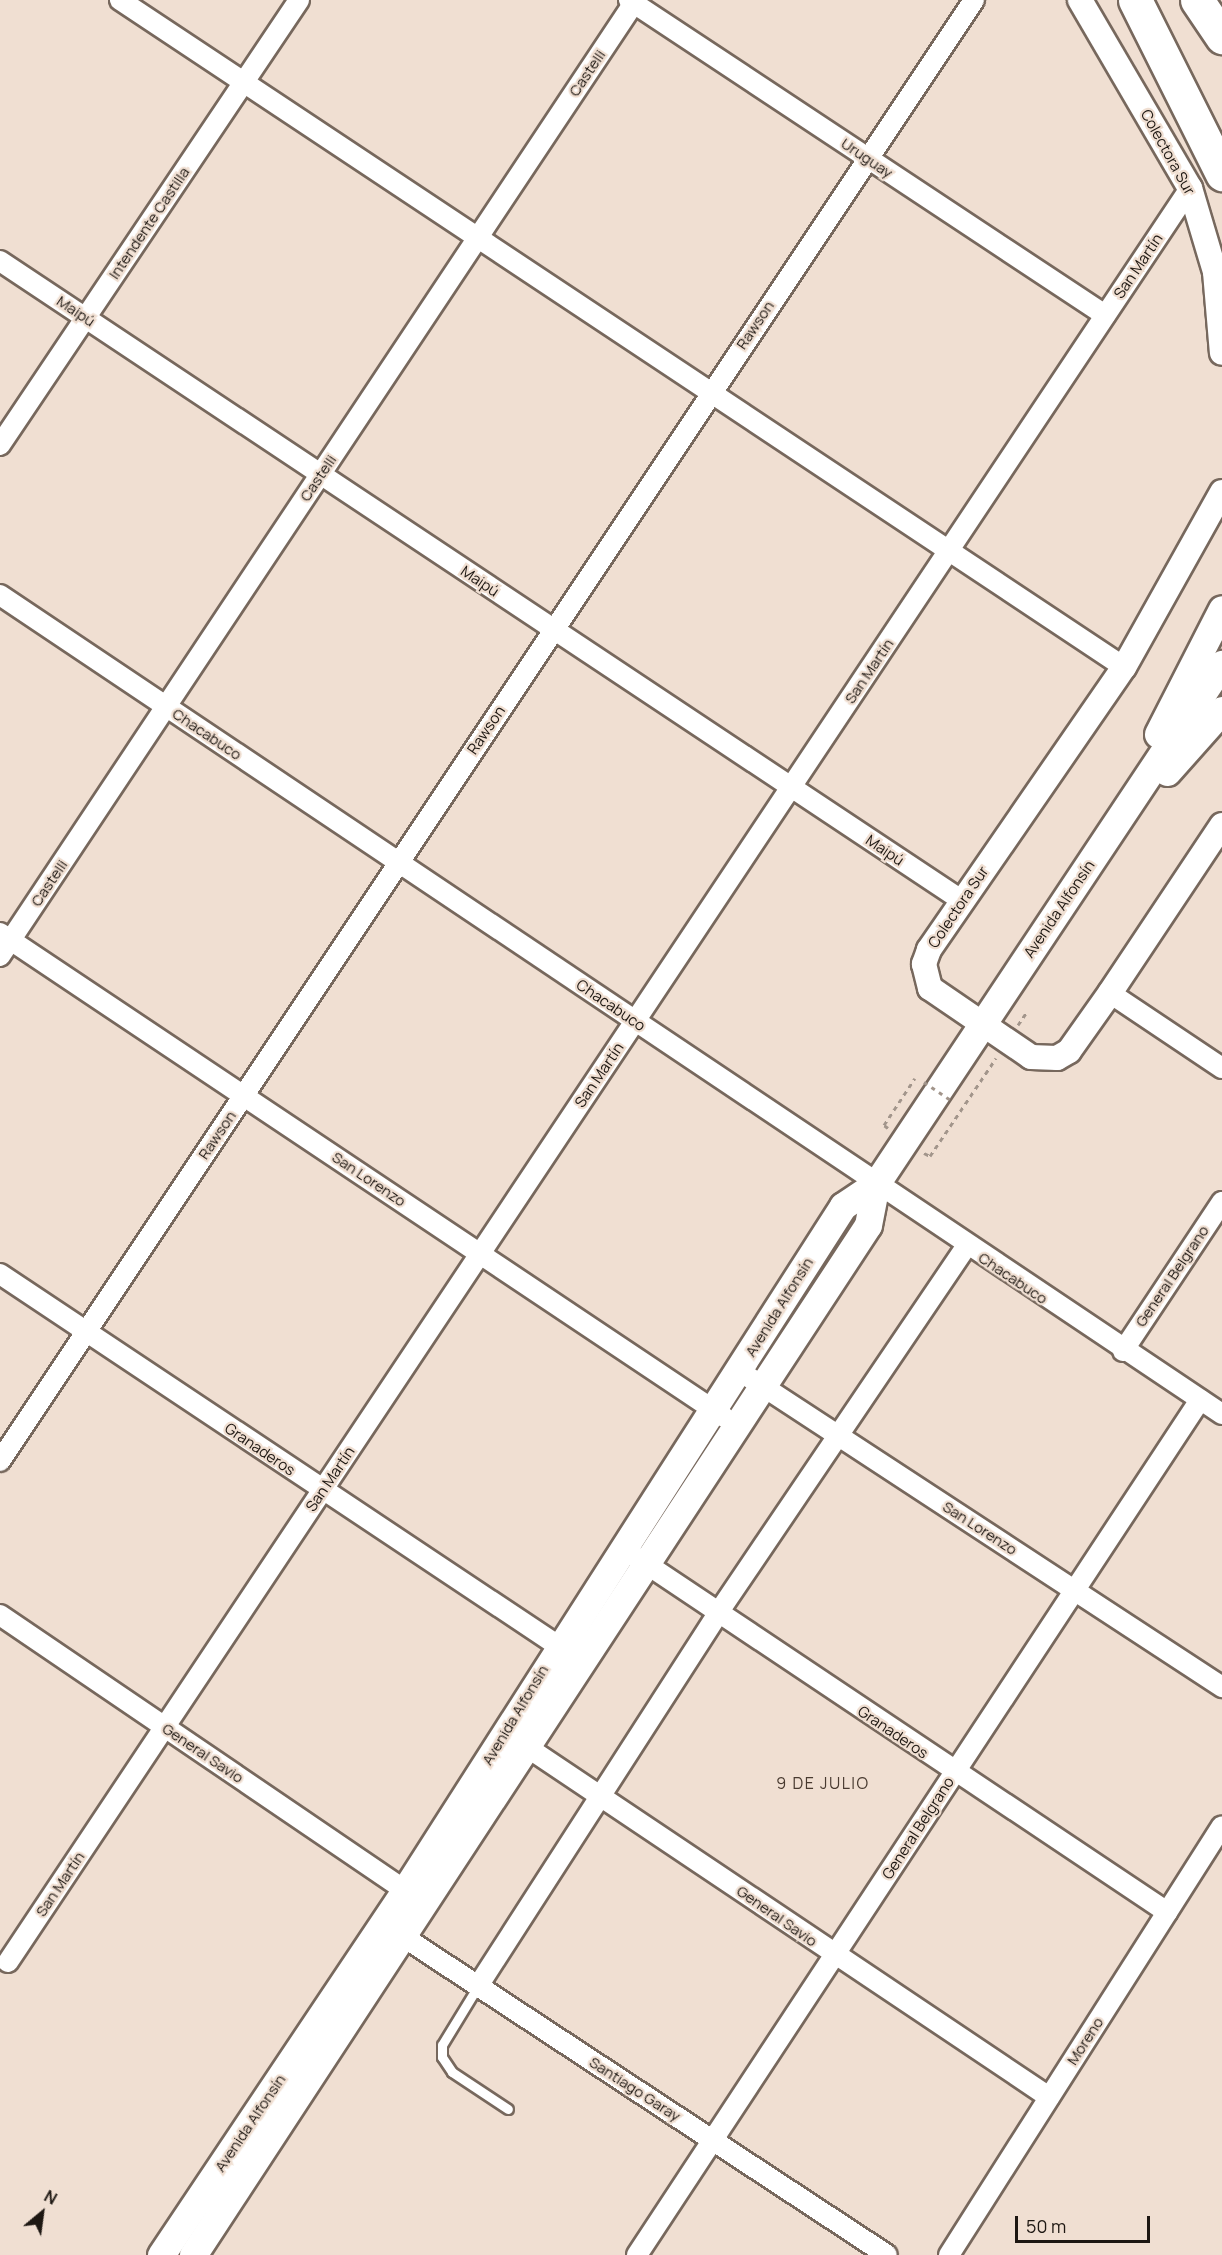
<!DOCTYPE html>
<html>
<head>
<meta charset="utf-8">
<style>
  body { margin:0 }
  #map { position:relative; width:1222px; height:2255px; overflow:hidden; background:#f0dfd2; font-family:Manrope,sans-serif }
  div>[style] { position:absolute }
  .path>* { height:3px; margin-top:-1.5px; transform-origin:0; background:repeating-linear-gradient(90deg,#a2958b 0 4.5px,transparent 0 9px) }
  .roads { filter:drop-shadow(2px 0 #77685d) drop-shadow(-2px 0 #77685d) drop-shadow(0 2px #77685d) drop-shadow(0 -2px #77685d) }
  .service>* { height:9px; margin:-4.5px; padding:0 4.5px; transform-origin:4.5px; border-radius:4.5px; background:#fff }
  .minor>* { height:20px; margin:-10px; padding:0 10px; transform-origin:10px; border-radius:10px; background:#fff }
  .tertiary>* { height:24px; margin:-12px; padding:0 12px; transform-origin:12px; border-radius:12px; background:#fff }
  .secondary>* { height:27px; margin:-13.5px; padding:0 13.5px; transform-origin:13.5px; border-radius:13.5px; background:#fff }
  .motorway>* { height:33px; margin:-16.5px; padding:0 16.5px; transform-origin:16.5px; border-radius:16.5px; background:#fff }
  .path-bridge>* { height:3px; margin-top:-1.5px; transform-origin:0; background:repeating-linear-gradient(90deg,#a2958b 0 4.5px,transparent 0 9px) }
  span { translate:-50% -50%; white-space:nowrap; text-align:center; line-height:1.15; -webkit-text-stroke:4.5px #f0dfd2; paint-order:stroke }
  .street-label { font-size:15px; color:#1d1712 }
  .neighbourhood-label { font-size:16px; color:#483a30; letter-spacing:1.5px }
  .north { position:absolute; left:12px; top:2183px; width:60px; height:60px; -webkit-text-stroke:4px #f0dfd2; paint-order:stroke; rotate:29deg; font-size:16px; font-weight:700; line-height:24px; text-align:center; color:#1d1712 }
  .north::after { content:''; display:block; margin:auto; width:21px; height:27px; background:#1d1712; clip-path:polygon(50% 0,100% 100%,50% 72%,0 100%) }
  .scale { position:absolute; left:1015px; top:2216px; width:135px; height:27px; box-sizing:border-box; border:3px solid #1d1712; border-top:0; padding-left:8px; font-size:18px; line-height:21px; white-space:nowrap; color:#1d1712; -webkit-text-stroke:4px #f0dfd2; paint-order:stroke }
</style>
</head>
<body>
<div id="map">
  <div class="path">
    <i style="left:1018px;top:1025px;width:14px;rotate:-56deg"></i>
    <i style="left:888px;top:1128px;width:5px;rotate:-143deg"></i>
    <i style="left:884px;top:1125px;width:56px;rotate:-56.6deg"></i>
    <i style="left:924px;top:1153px;width:7px;rotate:27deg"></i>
    <i style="left:930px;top:1156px;width:118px;rotate:-56deg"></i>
  </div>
  <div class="roads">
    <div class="service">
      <i style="left:478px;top:1986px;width:69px;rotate:121.4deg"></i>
      <i style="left:442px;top:2045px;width:12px;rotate:90deg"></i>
      <i style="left:442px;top:2057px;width:18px;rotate:56deg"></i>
      <i style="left:452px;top:2072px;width:67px;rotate:33.5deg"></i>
    </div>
    <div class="minor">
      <i style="left:120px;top:0;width:1205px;rotate:33.6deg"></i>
      <i style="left:629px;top:0;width:571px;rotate:33.5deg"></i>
      <i style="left:0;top:261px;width:1154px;rotate:33.62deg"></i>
      <i style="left:0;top:445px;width:536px;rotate:-56.1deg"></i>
      <i style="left:0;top:595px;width:1471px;rotate:33.83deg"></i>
      <i style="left:0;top:933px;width:871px;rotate:33.76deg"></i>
      <i style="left:0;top:956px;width:1148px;rotate:-56.37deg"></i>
      <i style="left:1110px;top:993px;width:135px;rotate:33.8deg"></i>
      <i style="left:0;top:1274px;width:687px;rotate:33.67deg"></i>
      <i style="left:1123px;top:1351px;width:179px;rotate:-56.4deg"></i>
      <i style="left:738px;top:1370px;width:579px;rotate:33.22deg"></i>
      <i style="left:0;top:1461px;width:1756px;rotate:-56.31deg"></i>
      <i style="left:636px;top:1557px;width:639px;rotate:33.76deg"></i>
      <i style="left:0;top:1615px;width:490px;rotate:34.2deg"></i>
      <i style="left:515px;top:1739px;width:643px;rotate:33.84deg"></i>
      <i style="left:393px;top:1930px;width:591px;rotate:33.34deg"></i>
      <i style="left:8px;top:1962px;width:2132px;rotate:-56.32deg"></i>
      <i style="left:478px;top:1986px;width:444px;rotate:-57.2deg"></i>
      <i style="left:718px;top:1613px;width:442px;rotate:-55.9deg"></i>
      <i style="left:637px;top:2255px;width:1024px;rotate:-56.64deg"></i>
      <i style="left:949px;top:2255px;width:508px;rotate:-57.53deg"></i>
    </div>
    <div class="tertiary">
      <i style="left:1080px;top:0;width:218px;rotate:59.7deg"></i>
      <i style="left:1190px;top:188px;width:88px;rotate:73.4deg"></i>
      <i style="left:1215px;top:272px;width:81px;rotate:85.1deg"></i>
      <i style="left:1222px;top:492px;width:201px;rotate:119.2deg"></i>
      <i style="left:1124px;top:667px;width:344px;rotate:124.6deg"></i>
      <i style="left:929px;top:950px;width:15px;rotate:110deg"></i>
      <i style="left:924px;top:964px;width:25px;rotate:76deg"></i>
      <i style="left:930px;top:988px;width:122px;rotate:34.3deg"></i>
      <i style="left:1031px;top:1057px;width:26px;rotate:2deg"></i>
      <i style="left:1057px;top:1058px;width:14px;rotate:-30deg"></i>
      <i style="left:1069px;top:1051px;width:71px;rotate:-54.7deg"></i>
      <i style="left:1110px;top:993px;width:202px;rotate:-56.3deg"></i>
    </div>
    <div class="secondary">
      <i style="left:1158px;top:734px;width:140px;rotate:-62.9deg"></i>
      <i style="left:1167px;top:772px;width:83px;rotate:-48.4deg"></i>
      <i style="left:161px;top:2255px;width:439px;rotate:-56.2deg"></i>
      <i style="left:405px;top:1890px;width:812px;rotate:-57.37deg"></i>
      <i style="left:843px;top:1206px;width:40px;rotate:-34deg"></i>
      <i style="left:876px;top:1184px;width:625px;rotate:-56.36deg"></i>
      <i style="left:193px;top:2255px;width:1231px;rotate:-56.76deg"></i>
      <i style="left:868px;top:1225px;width:42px;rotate:-79deg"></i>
    </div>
    <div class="motorway">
      <i style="left:1135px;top:0;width:195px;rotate:63.4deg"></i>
      <i style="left:1197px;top:0;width:45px;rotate:56deg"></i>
    </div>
  </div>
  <div class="path-bridge">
    <i style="left:924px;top:1082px;width:34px;rotate:34deg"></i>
  </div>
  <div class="street-label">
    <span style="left:587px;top:73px;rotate:-56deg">Castelli</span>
    <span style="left:1168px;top:152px;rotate:61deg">Colectora Sur</span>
    <span style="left:867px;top:158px;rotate:34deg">Uruguay</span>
    <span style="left:149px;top:223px;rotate:-56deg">Intendente Castilla</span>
    <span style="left:1138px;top:266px;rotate:-56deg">San Martín</span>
    <span style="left:76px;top:311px;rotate:34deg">Maipú</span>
    <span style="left:755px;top:325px;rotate:-56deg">Rawson</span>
    <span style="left:318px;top:478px;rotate:-56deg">Castelli</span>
    <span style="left:480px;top:581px;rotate:34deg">Maipú</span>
    <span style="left:869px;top:671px;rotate:-56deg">San Martín</span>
    <span style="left:486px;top:730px;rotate:-56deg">Rawson</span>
    <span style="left:207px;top:734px;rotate:34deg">Chacabuco</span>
    <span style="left:885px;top:850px;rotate:34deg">Maipú</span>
    <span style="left:49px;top:883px;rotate:-56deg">Castelli</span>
    <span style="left:958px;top:907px;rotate:-56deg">Colectora Sur</span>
    <span style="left:1059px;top:909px;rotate:-56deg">Avenida Alfonsín</span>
    <span style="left:611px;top:1005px;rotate:34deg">Chacabuco</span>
    <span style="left:599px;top:1075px;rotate:-56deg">San Martín</span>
    <span style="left:217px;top:1135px;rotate:-56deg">Rawson</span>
    <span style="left:369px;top:1179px;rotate:34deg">San Lorenzo</span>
    <span style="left:1172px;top:1276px;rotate:-56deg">General Belgrano</span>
    <span style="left:1013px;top:1278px;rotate:34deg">Chacabuco</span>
    <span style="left:779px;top:1307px;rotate:-58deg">Avenida Alfonsín</span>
    <span style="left:260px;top:1449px;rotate:34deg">Granaderos</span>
    <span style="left:330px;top:1479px;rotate:-56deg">San Martín</span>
    <span style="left:980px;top:1528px;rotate:33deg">San Lorenzo</span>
    <span style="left:515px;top:1715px;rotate:-59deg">Avenida Alfonsín</span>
    <span style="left:893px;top:1732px;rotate:34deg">Granaderos</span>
    <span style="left:203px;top:1753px;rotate:34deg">General Savio</span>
    <span style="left:918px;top:1828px;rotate:-57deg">General Belgrano</span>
    <span style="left:60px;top:1884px;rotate:-56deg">San Martín</span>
    <span style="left:777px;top:1916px;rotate:35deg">General Savio</span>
    <span style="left:1085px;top:2041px;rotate:-57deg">Moreno</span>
    <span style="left:635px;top:2089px;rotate:33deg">Santiago Garay</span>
    <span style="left:250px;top:2123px;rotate:-56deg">Avenida Alfonsín</span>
  </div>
  <div class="neighbourhood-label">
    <span style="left:823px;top:1783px">9 DE JULIO</span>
  </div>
  <div class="north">N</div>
  <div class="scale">50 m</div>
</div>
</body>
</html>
